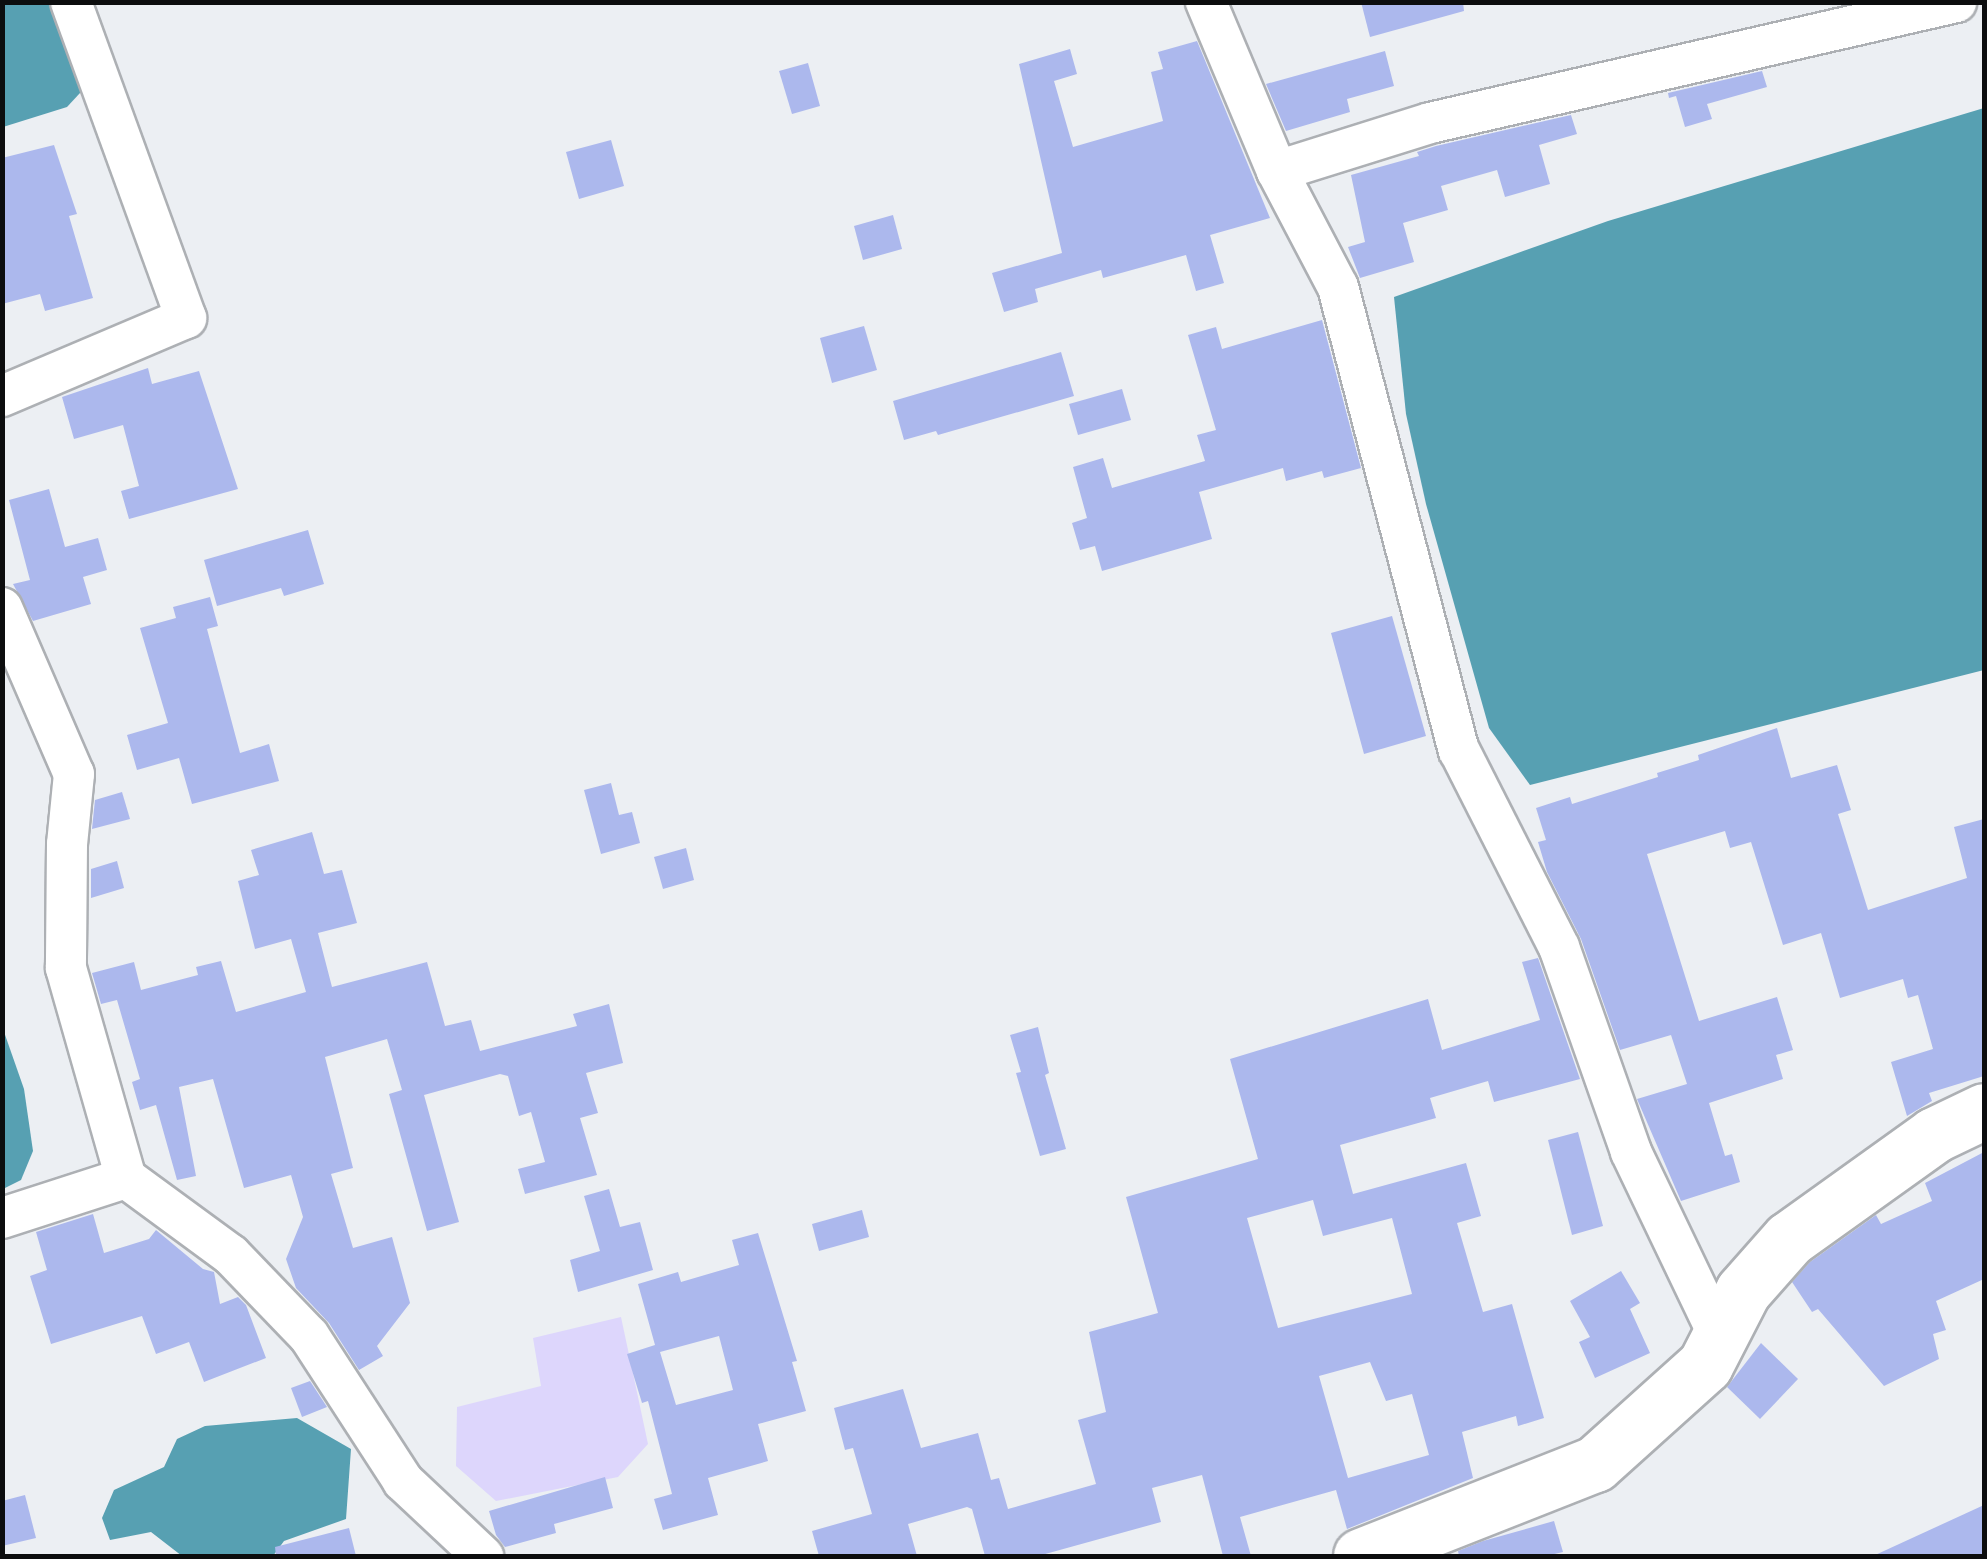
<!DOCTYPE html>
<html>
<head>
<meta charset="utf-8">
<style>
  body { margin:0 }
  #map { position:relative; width:1987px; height:1559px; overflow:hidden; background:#eceff3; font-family:"Fira Sans",sans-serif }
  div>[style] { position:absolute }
  .green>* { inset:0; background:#ddd6fc }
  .water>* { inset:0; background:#57a0b2 }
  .building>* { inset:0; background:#acb8ed }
  .roads { filter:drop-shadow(2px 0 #adb0b4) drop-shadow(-2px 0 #adb0b4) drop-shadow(0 2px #adb0b4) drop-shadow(0 -2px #adb0b4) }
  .minor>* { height:40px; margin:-20px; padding:0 20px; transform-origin:20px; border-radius:20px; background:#fff }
  .secondary>* { height:55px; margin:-27.5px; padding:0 27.5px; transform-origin:27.5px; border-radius:27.5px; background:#fff }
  span { translate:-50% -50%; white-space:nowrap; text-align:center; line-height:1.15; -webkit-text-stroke:9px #fff; paint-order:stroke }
  .frame { position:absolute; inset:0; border:5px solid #0c0d0e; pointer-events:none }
</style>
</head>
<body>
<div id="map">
  <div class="green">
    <i style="clip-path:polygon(621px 1317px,648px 1444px,618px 1477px,496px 1501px,456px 1466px,457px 1407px,541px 1386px,533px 1338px)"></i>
  </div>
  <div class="water">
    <i style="clip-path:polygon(3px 3px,63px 3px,93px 79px,67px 107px,3px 127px)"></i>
    <i style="clip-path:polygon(1984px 108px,1984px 670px,1530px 785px,1489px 728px,1426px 504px,1406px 414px,1394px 297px,1608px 221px)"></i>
    <i style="clip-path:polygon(3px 1029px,24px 1089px,33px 1151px,21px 1180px,3px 1189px)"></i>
    <i style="clip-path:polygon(297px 1418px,351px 1449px,346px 1519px,284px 1541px,273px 1556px,182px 1556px,151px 1532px,110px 1540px,102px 1518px,114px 1490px,164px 1467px,177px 1439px,205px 1426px)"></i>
  </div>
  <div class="building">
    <i style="clip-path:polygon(1361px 2px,1463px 2px,1464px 11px,1370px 37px)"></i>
    <i style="clip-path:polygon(1197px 41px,1270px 218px,1210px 235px,1224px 283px,1196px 291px,1186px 255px,1103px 278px,1101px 270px,1035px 289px,1038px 302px,1004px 312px,992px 273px,1062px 253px,1019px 64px,1070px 49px,1077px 74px,1054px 81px,1073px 147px,1163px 121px,1151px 72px,1163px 69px,1158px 52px)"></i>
    <i style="clip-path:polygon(1385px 51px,1394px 86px,1347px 99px,1350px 112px,1286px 131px,1266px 84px)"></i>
    <i style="clip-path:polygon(808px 63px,820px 106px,792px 114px,779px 71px)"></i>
    <i style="clip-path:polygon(1762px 71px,1767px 87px,1707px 104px,1712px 119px,1685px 127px,1676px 96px,1669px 98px,1668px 93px)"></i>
    <i style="clip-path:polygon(1571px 115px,1577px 134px,1539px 145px,1550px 184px,1505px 197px,1497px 170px,1441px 186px,1448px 210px,1403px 223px,1414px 262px,1360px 278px,1348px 247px,1365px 242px,1351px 175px,1419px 156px,1417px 152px,1436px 146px)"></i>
    <i style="clip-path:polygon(611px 140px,624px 186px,579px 199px,566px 152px)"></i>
    <i style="clip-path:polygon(54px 145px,77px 214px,69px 216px,93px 298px,45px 311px,40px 294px,2px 304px,2px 158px)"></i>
    <i style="clip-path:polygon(893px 215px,902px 249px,863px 260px,854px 226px)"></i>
    <i style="clip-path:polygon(1322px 320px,1361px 468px,1324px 478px,1322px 471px,1286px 481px,1283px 468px,1199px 492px,1212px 539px,1102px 571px,1095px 546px,1080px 550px,1072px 523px,1087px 518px,1073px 467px,1103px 458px,1112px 488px,1205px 461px,1197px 435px,1216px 430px,1188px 335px,1216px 327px,1222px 349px)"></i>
    <i style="clip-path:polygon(864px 326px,877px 370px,832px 383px,820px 338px)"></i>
    <i style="clip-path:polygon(1061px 352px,1074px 396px,938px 435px,936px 431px,904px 440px,893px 401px)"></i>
    <i style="clip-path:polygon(148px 368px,152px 384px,199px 371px,238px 489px,129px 519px,121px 491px,139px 486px,123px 425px,74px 439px,62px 397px)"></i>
    <i style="clip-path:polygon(1122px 389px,1131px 420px,1078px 435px,1069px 404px)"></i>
    <i style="clip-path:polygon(49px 489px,65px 547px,98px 538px,107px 570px,83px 577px,91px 604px,33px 621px,13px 584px,30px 580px,9px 500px)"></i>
    <i style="clip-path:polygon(308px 530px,324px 584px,284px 596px,281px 588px,217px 606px,204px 560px)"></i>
    <i style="clip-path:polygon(210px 597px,218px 626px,207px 629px,240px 753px,269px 744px,279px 781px,192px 804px,179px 758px,137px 770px,127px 735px,168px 723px,140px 628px,176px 618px,173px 607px)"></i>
    <i style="clip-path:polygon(1392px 616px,1426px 736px,1364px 754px,1331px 633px)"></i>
    <i style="clip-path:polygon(1777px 728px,1791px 778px,1837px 765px,1851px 810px,1838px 814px,1868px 910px,1967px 878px,1954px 827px,1984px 819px,1984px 1076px,1929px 1093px,1932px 1101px,1907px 1116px,1891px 1062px,1933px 1049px,1918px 995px,1908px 998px,1903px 979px,1840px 998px,1821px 933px,1783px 945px,1751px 842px,1730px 848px,1725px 831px,1647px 854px,1699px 1021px,1777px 997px,1793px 1050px,1776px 1055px,1783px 1079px,1709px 1103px,1725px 1156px,1732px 1154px,1740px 1182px,1681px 1201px,1637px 1099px,1687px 1084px,1671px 1035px,1620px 1050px,1581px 939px,1547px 872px,1538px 842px,1546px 840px,1536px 808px,1570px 797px,1572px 804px,1658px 777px,1657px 773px,1699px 760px,1698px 755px)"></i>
    <i style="clip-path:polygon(611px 783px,619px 815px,632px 812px,640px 843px,601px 854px,584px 790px)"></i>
    <i style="clip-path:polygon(122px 792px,130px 819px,92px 829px,95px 800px)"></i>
    <i style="clip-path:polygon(312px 832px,324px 874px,342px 870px,357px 923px,318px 933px,332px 987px,427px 962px,445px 1026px,471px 1020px,480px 1051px,577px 1026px,573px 1014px,609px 1004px,623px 1063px,586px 1073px,598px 1113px,580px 1118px,597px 1175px,525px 1194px,518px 1169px,545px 1162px,531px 1112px,519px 1116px,508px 1076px,500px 1074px,424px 1095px,459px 1222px,427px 1231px,389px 1094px,402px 1090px,387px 1039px,325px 1057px,353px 1168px,331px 1174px,353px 1248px,392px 1237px,410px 1303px,377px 1346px,383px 1356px,359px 1370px,329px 1323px,296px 1288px,286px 1259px,303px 1217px,291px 1175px,244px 1188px,213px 1079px,179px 1087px,196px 1176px,177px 1180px,156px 1105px,140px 1110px,132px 1082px,140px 1079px,117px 1000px,101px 1004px,92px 973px,134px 962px,141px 990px,198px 975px,196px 967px,221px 961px,236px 1012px,306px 992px,291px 939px,255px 949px,238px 881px,259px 875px,251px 850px)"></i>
    <i style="clip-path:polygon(686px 848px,694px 880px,663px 889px,654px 857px)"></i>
    <i style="clip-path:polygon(117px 861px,124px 888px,91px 898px,91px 869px)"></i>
    <i style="clip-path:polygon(evenodd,1538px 958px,1580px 1079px,1494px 1102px,1488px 1081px,1430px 1098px,1436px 1118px,1340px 1145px,1353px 1194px,1466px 1163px,1481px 1216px,1457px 1223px,1483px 1312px,1512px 1304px,1544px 1418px,1518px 1426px,1516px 1416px,1462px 1432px,1473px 1478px,1347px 1529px,1336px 1490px,1240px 1517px,1251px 1556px,1223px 1556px,1202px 1475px,1152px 1488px,1161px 1522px,1038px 1556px,985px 1556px,972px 1509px,967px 1507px,908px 1524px,917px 1556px,819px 1556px,812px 1531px,872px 1514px,853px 1448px,845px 1450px,834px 1408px,903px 1389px,921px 1448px,978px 1433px,991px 1480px,999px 1478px,1008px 1509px,1096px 1484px,1078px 1420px,1106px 1412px,1089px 1332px,1158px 1313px,1126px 1197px,1258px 1159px,1230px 1059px,1428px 999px,1442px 1050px,1540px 1020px,1522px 962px,1538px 958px,1313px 1200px,1323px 1236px,1392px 1218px,1412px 1294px,1278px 1328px,1247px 1218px,1313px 1200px,1538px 958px,1370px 1362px,1386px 1401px,1412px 1394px,1429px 1455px,1348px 1478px,1319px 1376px,1370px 1362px)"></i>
    <i style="clip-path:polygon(1038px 1027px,1049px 1073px,1045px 1075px,1066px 1149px,1040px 1156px,1016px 1073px,1021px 1072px,1010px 1035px)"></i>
    <i style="clip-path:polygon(1578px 1132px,1603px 1226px,1572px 1235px,1548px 1140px)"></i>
    <i style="clip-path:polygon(1984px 1152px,1984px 1279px,1936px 1301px,1946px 1330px,1933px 1334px,1939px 1359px,1884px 1386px,1818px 1309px,1812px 1312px,1792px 1282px,1810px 1262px,1876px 1215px,1881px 1224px,1932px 1201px,1925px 1183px)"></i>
    <i style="clip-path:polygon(609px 1189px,620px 1227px,640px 1222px,653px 1270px,578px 1292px,570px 1260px,600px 1251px,584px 1196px)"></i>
    <i style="clip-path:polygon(862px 1210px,869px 1237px,819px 1251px,812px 1224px)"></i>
    <i style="clip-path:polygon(93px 1214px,104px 1253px,149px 1239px,156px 1230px,203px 1269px,214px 1272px,220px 1304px,238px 1297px,246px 1305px,266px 1358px,204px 1382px,189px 1342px,156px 1354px,142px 1316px,51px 1344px,30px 1276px,47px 1270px,36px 1232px)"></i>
    <i style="clip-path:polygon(evenodd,758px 1233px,797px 1361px,792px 1362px,806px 1411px,758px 1424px,768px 1461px,708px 1478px,718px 1515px,663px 1530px,654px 1499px,672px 1494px,648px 1401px,642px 1403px,627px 1354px,655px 1345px,638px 1284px,678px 1272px,681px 1282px,739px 1265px,732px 1240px,758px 1233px,719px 1336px,733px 1390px,676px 1405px,660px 1352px,719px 1336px)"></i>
    <i style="clip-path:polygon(1621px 1271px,1640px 1303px,1630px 1309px,1650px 1353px,1595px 1378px,1579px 1342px,1590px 1337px,1570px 1301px)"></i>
    <i style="clip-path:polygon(1761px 1343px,1798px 1379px,1760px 1419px,1727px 1387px)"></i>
    <i style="clip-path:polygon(310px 1381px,327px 1407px,302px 1417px,291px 1388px)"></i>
    <i style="clip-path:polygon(605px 1477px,613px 1508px,554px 1524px,556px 1533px,505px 1547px,496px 1535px,489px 1511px)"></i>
    <i style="clip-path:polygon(25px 1495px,36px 1538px,2px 1546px,2px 1501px)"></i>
    <i style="clip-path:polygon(1984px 1505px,1984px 1556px,1873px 1556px)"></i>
    <i style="clip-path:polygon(1554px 1521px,1563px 1552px,1546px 1556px,1459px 1556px,1458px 1551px,1483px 1541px)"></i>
    <i style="clip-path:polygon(349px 1528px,356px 1556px,276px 1556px,275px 1547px)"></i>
  </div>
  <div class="roads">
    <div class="minor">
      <i style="left:1206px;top:2px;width:183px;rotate:67.2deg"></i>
      <i style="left:1277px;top:171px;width:131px;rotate:62.3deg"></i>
      <i style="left:1338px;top:287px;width:479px;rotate:75.4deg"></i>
      <i style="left:1459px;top:750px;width:221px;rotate:63.1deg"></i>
      <i style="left:1559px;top:947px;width:217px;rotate:70.6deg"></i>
      <i style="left:1631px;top:1152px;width:204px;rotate:64.4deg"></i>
      <i style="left:1277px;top:171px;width:160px;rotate:-17.4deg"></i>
      <i style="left:1430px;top:123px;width:540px;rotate:-12.95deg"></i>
      <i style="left:2px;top:396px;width:200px;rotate:-23deg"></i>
      <i style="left:186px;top:318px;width:336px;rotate:-110deg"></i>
      <i style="left:2px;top:608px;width:181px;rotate:66.6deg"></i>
      <i style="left:74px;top:774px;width:70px;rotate:95.7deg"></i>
      <i style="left:67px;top:844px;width:124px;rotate:90.5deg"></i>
      <i style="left:66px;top:968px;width:218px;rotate:74.1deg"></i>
      <i style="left:126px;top:1178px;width:130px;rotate:36.3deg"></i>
      <i style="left:231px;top:1255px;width:112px;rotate:46.1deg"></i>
      <i style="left:309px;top:1336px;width:173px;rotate:57deg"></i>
      <i style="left:403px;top:1481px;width:110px;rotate:43.2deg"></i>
      <i style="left:2px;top:1218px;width:130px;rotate:-17.9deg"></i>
    </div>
    <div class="secondary">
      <i style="left:1361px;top:1556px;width:251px;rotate:-21.5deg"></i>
      <i style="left:1595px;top:1464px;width:148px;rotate:-42deg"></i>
      <i style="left:1705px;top:1365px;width:83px;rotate:-62.8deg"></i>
      <i style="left:1743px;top:1291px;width:69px;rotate:-48.5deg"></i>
      <i style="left:1789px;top:1239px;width:178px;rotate:-35.6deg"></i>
      <i style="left:1934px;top:1135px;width:55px;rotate:-25.6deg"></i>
    </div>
  </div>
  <div class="frame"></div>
</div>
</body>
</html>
